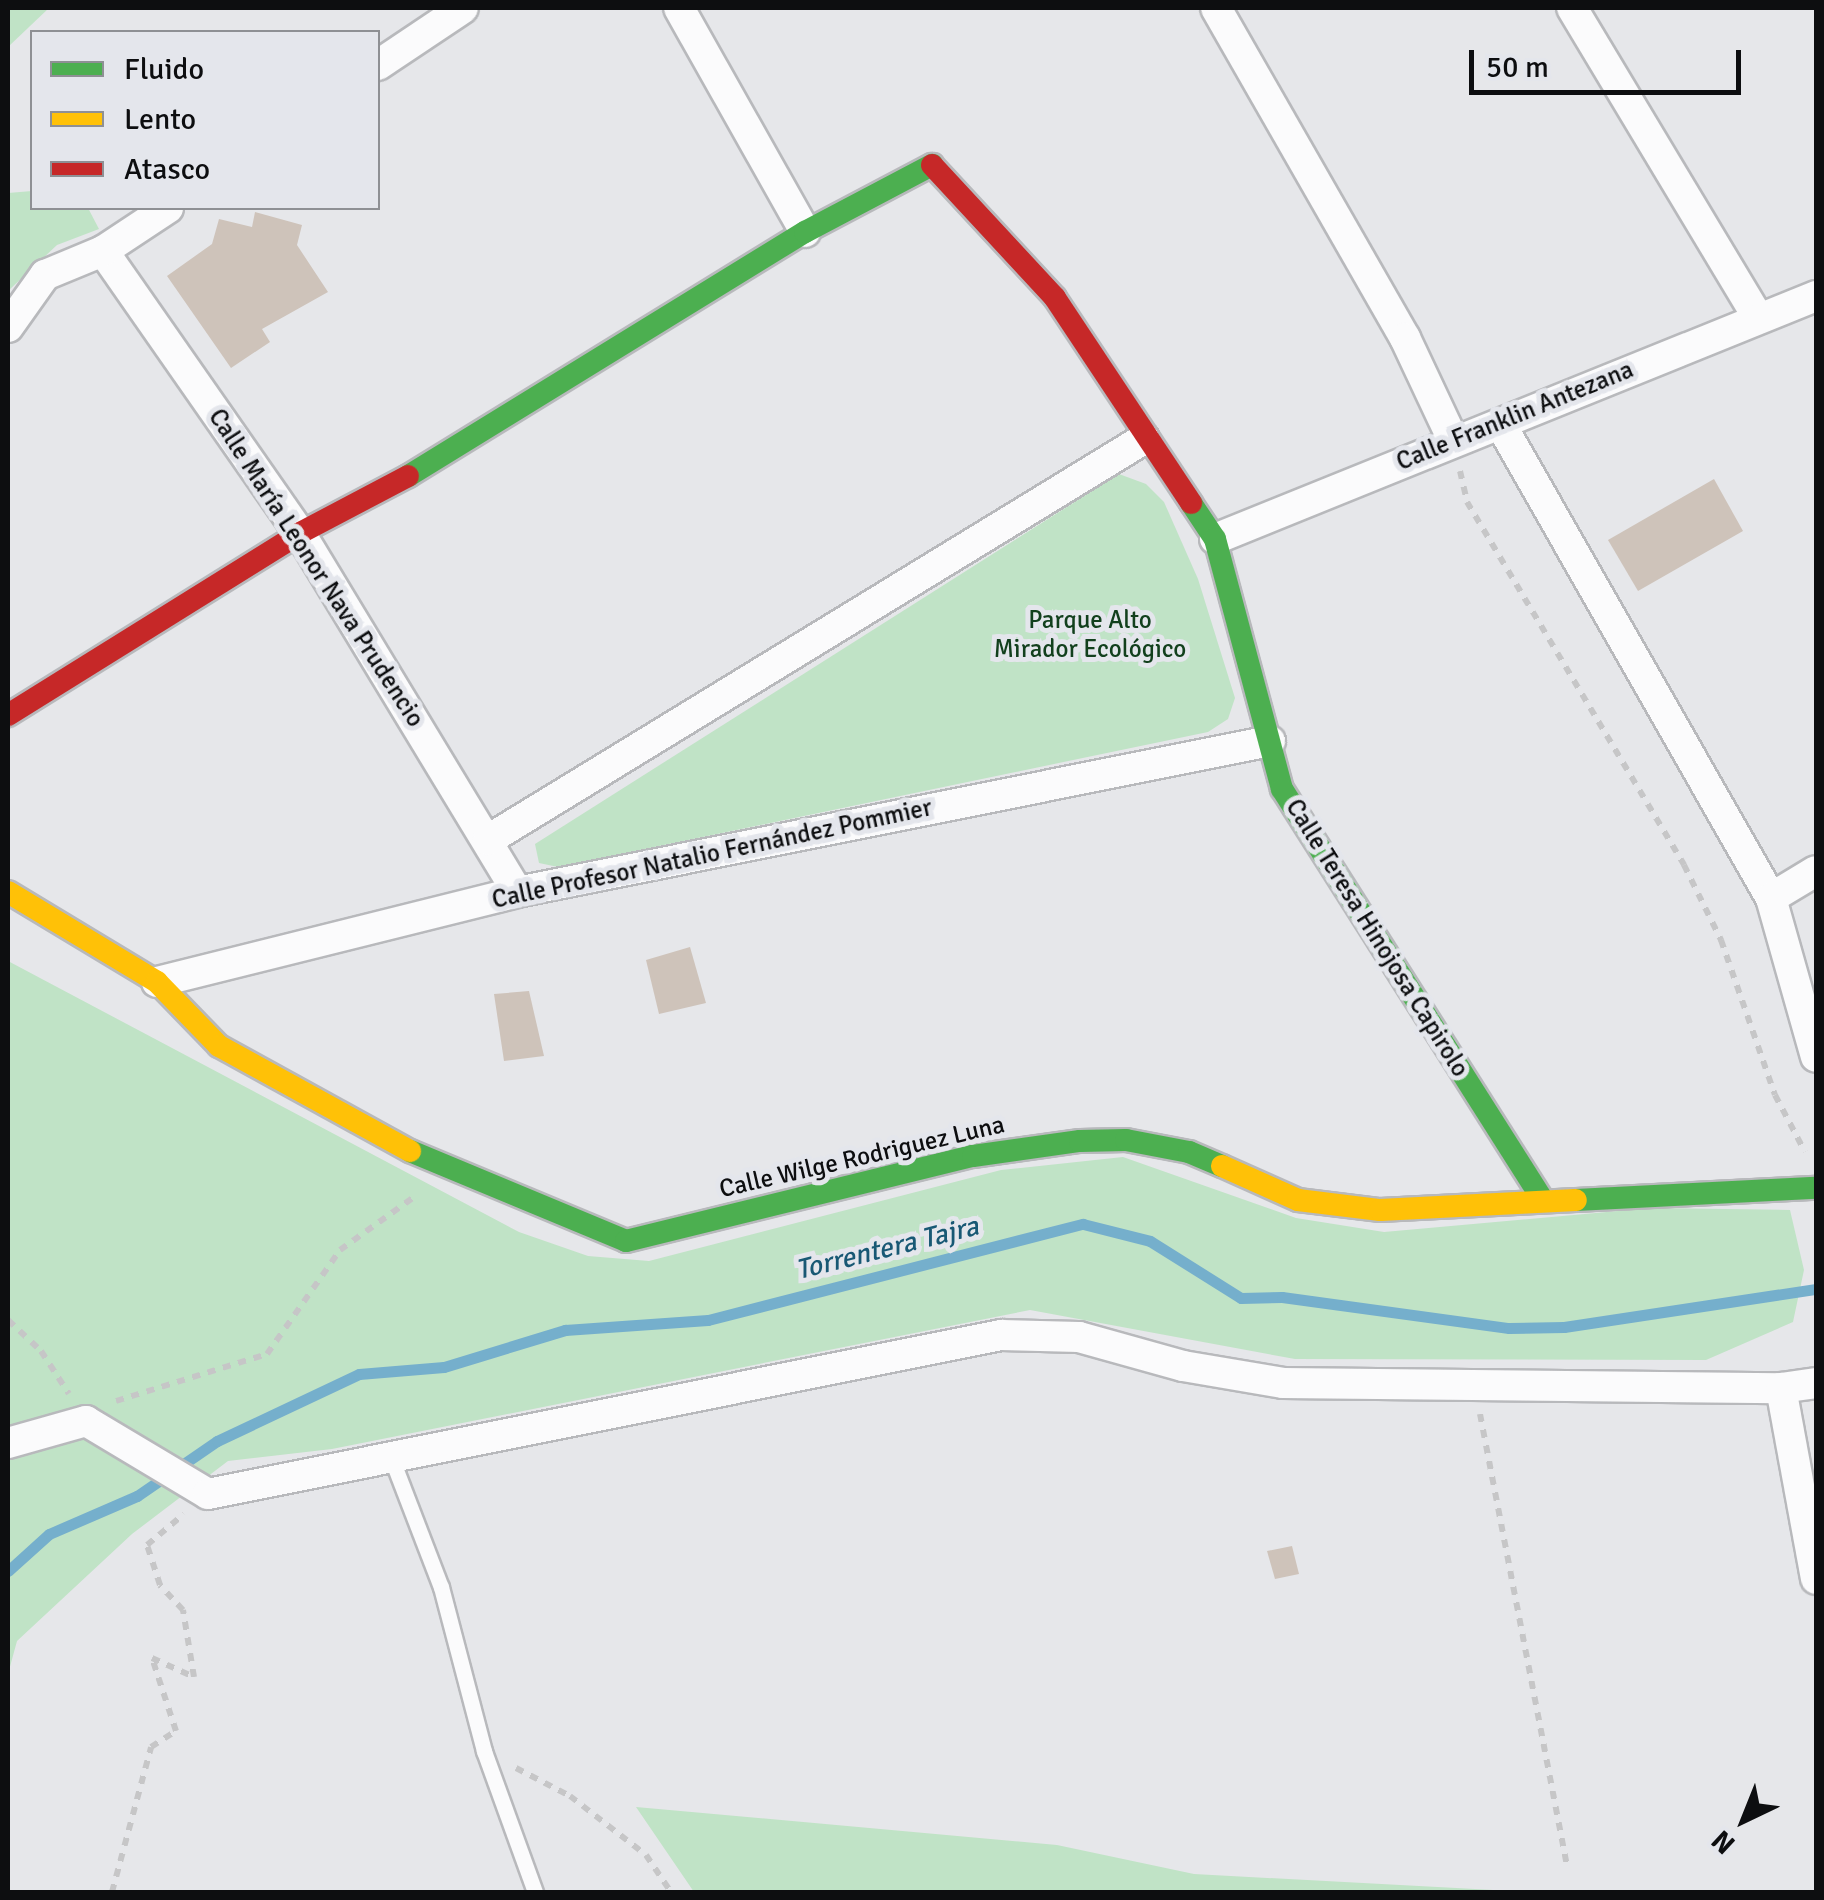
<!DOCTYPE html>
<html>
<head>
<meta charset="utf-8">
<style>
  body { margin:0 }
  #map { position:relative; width:1824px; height:1900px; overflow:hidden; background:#e6e7ea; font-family:Signika,sans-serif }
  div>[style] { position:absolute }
  .green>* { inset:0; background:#c0e3c6 }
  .stream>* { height:11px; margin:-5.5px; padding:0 5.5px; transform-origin:5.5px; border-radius:5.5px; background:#75afcc }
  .building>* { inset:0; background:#cec3ba }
  .path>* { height:6px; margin-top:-3px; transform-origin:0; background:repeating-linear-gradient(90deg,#c6c6c7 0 8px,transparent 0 16px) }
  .roads { filter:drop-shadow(2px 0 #b8b9bc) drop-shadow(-2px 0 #b8b9bc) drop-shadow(0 2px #b8b9bc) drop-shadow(0 -2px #b8b9bc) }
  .lane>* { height:15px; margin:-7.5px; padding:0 7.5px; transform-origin:7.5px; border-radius:7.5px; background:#fbfbfc }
  .street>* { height:30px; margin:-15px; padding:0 15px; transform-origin:15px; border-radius:15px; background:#fbfbfc }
  .fast>* { height:22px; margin:-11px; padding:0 11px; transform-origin:11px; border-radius:11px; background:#4caf50 }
  .slow>* { height:22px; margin:-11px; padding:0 11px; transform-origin:11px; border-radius:11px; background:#ffc107 }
  .jam>* { height:22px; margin:-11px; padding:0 11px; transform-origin:11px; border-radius:11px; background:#c62828 }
  span { translate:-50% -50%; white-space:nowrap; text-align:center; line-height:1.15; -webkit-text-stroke:10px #e4e6ec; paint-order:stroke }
  .street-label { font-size:25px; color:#0d0e10 }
  .park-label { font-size:25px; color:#12401d }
  .water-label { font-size:28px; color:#185874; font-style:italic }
  .frame { position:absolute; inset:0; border:10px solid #0d0e10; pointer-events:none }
  .legend { position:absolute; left:30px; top:30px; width:350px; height:180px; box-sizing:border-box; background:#e4e6ec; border:2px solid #8e9094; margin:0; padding:12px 18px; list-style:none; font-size:30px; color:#0d0e10 }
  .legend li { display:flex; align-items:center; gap:20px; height:50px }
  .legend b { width:50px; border:2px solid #8e9094 }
  .north { position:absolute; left:1694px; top:1770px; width:100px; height:100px; -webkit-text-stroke:8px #e4e6ec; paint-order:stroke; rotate:223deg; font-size:28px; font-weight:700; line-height:40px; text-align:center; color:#0d0e10 }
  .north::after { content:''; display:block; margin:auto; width:35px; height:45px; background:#0d0e10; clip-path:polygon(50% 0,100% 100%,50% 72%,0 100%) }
  .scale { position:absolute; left:1469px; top:50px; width:272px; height:45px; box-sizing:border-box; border:5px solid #0d0e10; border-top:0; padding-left:12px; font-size:30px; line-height:35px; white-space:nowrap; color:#0d0e10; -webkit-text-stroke:8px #e4e6ec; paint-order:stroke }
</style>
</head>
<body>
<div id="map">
  <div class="green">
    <i style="clip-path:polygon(8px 8px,49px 8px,8px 47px)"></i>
    <i style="clip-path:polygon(32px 191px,32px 208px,88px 208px,99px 229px,57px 245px,8px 291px,8px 193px)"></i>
    <i style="clip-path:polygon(1119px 474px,1146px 484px,1164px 502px,1198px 579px,1235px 698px,1228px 719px,1208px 732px,558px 867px,539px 863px,535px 844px)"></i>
    <i style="clip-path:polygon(8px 961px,519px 1232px,588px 1256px,649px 1261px,1001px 1170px,1123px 1157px,1296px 1218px,1384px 1232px,1651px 1208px,1790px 1210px,1804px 1270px,1793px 1322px,1706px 1360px,1295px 1359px,1030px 1310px,332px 1449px,228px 1461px,132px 1534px,17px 1641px,8px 1674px)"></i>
    <i style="clip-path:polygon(636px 1807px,1057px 1845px,1194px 1874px,1533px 1892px,694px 1892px)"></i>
  </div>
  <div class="stream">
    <i style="left:8px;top:1571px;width:55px;rotate:-42.1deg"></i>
    <i style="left:49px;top:1534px;width:96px;rotate:-23.4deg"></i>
    <i style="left:137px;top:1496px;width:97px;rotate:-34.5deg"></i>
    <i style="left:217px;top:1441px;width:157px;rotate:-25.3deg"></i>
    <i style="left:359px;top:1374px;width:85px;rotate:-4.7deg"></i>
    <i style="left:444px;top:1367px;width:127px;rotate:-17deg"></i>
    <i style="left:565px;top:1330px;width:143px;rotate:-4deg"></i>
    <i style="left:708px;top:1320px;width:387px;rotate:-14.4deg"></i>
    <i style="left:1083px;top:1224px;width:69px;rotate:14.2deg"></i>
    <i style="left:1150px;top:1241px;width:107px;rotate:32.1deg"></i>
    <i style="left:1241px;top:1298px;width:41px;rotate:-1.4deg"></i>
    <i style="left:1282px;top:1297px;width:229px;rotate:7.8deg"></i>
    <i style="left:1509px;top:1328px;width:55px;rotate:-1deg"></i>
    <i style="left:1564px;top:1327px;width:255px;rotate:-8.6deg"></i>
  </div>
  <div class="building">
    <i style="clip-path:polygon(255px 212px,302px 225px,297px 245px,328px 292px,262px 329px,270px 342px,231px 368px,167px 276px,212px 244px,219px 219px,252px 227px)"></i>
    <i style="clip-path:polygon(1714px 479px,1743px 531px,1638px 591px,1608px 540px)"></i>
    <i style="clip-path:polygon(690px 947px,706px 1003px,659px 1014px,646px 960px)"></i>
    <i style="clip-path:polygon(529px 991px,544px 1056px,504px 1061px,494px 994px)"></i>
    <i style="clip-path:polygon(1292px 1546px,1299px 1574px,1275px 1579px,1267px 1551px)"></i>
  </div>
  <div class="path">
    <i style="left:1460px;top:471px;width:32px;rotate:77deg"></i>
    <i style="left:1467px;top:502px;width:423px;rotate:59.1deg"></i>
    <i style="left:1684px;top:865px;width:84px;rotate:63.7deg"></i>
    <i style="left:1721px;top:940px;width:164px;rotate:70.8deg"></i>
    <i style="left:1775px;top:1095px;width:64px;rotate:62.2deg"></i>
    <i style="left:8px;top:1320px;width:45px;rotate:43.2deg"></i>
    <i style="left:41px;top:1351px;width:51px;rotate:56.9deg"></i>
    <i style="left:116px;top:1401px;width:158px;rotate:-17.3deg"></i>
    <i style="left:267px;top:1354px;width:127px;rotate:-54.9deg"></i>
    <i style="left:340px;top:1250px;width:91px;rotate:-35.6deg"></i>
    <i style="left:1480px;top:1414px;width:459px;rotate:79.1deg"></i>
    <i style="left:516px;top:1768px;width:61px;rotate:27.4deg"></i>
    <i style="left:570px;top:1796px;width:96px;rotate:37.8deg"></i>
    <i style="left:646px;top:1855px;width:45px;rotate:56deg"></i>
    <i style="left:112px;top:1892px;width:150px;rotate:-74.9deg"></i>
    <i style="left:151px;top:1747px;width:30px;rotate:-33deg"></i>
    <i style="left:176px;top:1731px;width:77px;rotate:-108.2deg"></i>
    <i style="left:152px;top:1658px;width:46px;rotate:24.3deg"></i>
    <i style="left:194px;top:1677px;width:68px;rotate:-99.3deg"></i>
    <i style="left:183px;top:1610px;width:34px;rotate:-133deg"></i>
    <i style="left:160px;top:1585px;width:42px;rotate:-108deg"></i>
    <i style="left:147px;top:1545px;width:48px;rotate:-40deg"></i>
  </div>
  <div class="roads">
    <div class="lane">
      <i style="left:391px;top:1457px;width:139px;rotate:69deg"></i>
      <i style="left:441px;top:1587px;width:170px;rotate:75.3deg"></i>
      <i style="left:484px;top:1751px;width:150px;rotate:70.1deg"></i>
    </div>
    <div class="street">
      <i style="left:679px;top:8px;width:257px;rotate:60.6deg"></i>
      <i style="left:1216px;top:8px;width:380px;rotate:60.2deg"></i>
      <i style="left:1405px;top:338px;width:113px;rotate:64.8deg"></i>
      <i style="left:1572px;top:8px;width:361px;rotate:59deg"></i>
      <i style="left:378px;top:65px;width:102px;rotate:-33.8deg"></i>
      <i style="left:103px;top:251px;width:344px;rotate:55.1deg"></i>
      <i style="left:300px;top:533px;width:419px;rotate:58.8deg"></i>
      <i style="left:8px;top:327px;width:64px;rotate:-54.6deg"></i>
      <i style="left:45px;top:275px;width:63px;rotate:-22.5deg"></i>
      <i style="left:103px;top:251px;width:78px;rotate:-33.5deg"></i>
      <i style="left:1501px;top:425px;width:545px;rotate:60.28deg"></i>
      <i style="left:1771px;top:898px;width:165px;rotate:74.2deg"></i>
      <i style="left:1215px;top:539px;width:648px;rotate:-22.01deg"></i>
      <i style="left:488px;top:840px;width:769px;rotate:-31.44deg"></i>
      <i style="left:1771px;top:898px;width:52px;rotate:-31deg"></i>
      <i style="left:157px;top:982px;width:371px;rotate:-14deg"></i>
      <i style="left:517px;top:892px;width:768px;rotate:-11.34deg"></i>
      <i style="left:1781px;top:1388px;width:194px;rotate:79.6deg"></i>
      <i style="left:8px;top:1443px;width:81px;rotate:-15.8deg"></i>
      <i style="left:86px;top:1421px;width:142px;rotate:30.9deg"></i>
      <i style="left:208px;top:1494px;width:809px;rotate:-11.34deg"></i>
      <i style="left:1001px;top:1335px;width:78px;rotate:1.5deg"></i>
      <i style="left:1079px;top:1337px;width:108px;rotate:15.6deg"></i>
      <i style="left:1183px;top:1366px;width:101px;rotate:9.6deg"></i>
      <i style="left:1283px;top:1383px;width:498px;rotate:0.6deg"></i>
      <i style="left:1781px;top:1388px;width:35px;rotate:-8deg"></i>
    </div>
    <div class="fast">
      <i style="left:408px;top:476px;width:466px;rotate:-31.6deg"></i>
      <i style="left:805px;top:232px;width:144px;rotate:-27.8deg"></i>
      <i style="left:1191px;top:503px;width:43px;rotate:56.3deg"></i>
      <i style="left:1215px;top:539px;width:259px;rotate:75deg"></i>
      <i style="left:1282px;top:789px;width:485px;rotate:57.6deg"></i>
      <i style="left:410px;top:1151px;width:234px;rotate:22.6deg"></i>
      <i style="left:626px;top:1241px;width:357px;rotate:-13.8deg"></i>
      <i style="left:973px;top:1156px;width:108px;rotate:-8deg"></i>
      <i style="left:1080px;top:1141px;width:46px;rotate:-1.2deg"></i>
      <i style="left:1126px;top:1140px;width:64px;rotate:10.8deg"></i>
      <i style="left:1189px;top:1152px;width:36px;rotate:23deg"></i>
      <i style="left:1576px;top:1200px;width:240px;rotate:-2.9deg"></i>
    </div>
    <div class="slow">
      <i style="left:8px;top:892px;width:174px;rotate:31.1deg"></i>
      <i style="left:157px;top:982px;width:89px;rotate:45.9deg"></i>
      <i style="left:219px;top:1046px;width:218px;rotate:28.8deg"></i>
      <i style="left:1222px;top:1166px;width:83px;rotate:24.1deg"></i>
      <i style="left:1298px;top:1200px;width:83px;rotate:7deg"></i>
      <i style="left:1380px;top:1210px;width:196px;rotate:-2.9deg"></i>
    </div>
    <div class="jam">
      <i style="left:932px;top:165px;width:181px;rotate:47.2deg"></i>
      <i style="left:1055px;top:298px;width:246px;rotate:56.4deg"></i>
      <i style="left:8px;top:715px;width:344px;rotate:-31.9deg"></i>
      <i style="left:300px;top:533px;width:122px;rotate:-27.8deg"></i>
    </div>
  </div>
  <div class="street-label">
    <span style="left:1515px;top:416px;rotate:-22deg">Calle Franklin Antezana</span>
    <span style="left:316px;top:568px;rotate:57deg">Calle María Leonor Nava Prudencio</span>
    <span style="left:712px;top:854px;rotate:-12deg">Calle Profesor Natalio Fernández Pommier</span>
    <span style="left:1377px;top:938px;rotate:58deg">Calle Teresa Hinojosa Capirolo</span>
    <span style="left:862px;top:1157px;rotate:-13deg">Calle Wilge Rodriguez Luna</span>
  </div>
  <div class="park-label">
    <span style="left:1090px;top:635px">Parque Alto<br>Mirador Ecológico</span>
  </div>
  <div class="water-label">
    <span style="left:887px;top:1248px;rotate:-14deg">Torrentera Tajra</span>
  </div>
  <div class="frame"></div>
  <ul class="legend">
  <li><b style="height:12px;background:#4caf50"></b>Fluido</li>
  <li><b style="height:12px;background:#ffc107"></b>Lento</li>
  <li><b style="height:12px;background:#c62828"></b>Atasco</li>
  </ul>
  <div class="north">N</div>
  <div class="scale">50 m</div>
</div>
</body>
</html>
